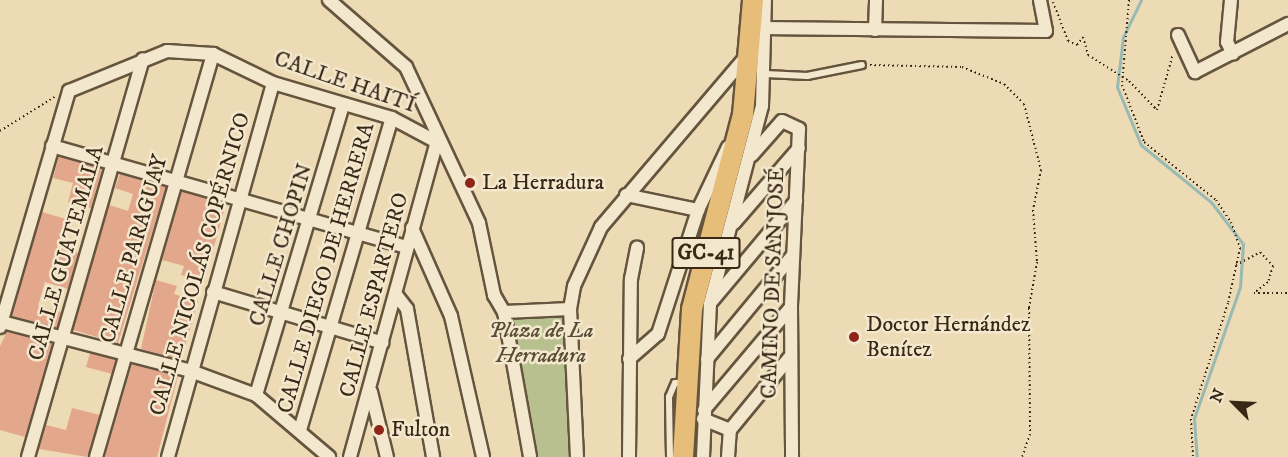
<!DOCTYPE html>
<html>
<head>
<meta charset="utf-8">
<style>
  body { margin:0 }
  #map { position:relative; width:1288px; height:457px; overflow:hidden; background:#ecdbb4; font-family:"IM FELL DW Pica",serif }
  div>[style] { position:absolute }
  .green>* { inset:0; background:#b7c08e }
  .stream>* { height:3px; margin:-1.5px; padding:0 1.5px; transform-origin:1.5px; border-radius:1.5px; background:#99bab3 }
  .building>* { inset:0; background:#e3a78c }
  .path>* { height:2px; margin-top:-1px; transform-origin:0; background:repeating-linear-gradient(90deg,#3a2817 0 1.5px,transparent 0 4.5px) }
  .roads { filter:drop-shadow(2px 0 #66553e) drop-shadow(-2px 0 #66553e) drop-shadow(0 2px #66553e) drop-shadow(0 -2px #66553e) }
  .lane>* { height:6px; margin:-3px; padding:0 3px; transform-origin:3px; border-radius:3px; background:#f3e8ce }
  .street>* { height:12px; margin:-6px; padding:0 6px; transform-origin:6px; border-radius:6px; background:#f3e8ce }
  .primary>* { height:20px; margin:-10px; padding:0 10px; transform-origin:10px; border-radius:10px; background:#e6be7a }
  .dots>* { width:16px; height:16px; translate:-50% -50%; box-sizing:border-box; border:3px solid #f3e8ce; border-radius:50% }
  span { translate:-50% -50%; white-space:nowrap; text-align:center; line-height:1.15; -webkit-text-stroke:5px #f3e8ce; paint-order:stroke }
  .shield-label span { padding:2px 4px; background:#f3e8ce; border:2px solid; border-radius:4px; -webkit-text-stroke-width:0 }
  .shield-label { font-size:21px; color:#3a2817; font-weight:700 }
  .street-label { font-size:22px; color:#3a2817 }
  .poi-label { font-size:22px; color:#3a2817 }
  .left { translate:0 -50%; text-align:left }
  .park-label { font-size:22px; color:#594e35; font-style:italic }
  .north { position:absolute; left:1204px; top:373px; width:60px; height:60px; -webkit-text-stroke:4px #f3e8ce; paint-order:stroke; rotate:294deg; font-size:16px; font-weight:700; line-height:24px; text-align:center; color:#3a2817 }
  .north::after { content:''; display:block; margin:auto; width:21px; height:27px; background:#3a2817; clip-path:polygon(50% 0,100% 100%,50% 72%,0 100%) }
</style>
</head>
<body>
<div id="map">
  <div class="green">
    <i style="clip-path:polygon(567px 312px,574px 457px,533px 457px,509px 318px)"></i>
  </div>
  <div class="stream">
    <i style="left:1141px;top:0;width:41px;rotate:115.9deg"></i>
    <i style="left:1123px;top:37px;width:50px;rotate:96.8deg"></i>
    <i style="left:1117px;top:87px;width:63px;rotate:67.5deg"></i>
    <i style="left:1141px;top:145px;width:90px;rotate:39.2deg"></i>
    <i style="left:1211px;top:202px;width:53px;rotate:52.7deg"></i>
    <i style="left:1243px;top:244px;width:43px;rotate:94deg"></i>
    <i style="left:1240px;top:287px;width:139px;rotate:109.3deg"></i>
    <i style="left:1194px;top:418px;width:39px;rotate:86deg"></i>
  </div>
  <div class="building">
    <i style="clip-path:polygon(59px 156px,102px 169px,91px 208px,68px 202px,73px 183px,53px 178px)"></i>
    <i style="clip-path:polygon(120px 174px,166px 187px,118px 343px,73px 330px,109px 205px,128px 211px,133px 194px,115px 188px)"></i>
    <i style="clip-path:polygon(182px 191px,226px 204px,204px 282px,181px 275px,184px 266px,162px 260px)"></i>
    <i style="clip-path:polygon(42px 212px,66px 219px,57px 247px,78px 253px,68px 289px,45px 282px,38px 306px,61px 312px,57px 328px,12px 316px)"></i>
    <i style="clip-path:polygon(156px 280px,177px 286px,174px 294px,198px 301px,181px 360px,141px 349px)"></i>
    <i style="clip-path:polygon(7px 332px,52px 343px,25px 437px,0 430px,0 346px)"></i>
    <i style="clip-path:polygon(90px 353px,116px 360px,112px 374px,86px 367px)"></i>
    <i style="clip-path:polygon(132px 364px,178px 376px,157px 457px,105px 457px)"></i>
    <i style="clip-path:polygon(72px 408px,100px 415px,88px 457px,39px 449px,46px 425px,66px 430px)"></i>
  </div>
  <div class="path">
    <i style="left:1129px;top:0;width:85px;rotate:94.7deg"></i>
    <i style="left:1122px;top:85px;width:61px;rotate:68.9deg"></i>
    <i style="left:1144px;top:142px;width:92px;rotate:38.9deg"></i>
    <i style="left:1216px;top:200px;width:27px;rotate:56deg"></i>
    <i style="left:1231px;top:222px;width:28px;rotate:71deg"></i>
    <i style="left:1240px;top:248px;width:56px;rotate:102.3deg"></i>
    <i style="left:1228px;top:303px;width:122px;rotate:107.7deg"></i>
    <i style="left:1191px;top:419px;width:38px;rotate:87deg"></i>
    <i style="left:1053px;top:2px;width:42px;rotate:69deg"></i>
    <i style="left:1068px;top:41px;width:10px;rotate:24deg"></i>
    <i style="left:1077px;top:45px;width:10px;rotate:-53deg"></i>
    <i style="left:1083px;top:37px;width:19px;rotate:74deg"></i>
    <i style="left:1088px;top:55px;width:49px;rotate:32.4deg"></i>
    <i style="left:1129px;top:81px;width:40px;rotate:46deg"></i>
    <i style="left:1157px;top:110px;width:58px;rotate:-74.1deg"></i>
    <i style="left:870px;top:65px;width:92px;rotate:1.2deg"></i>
    <i style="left:962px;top:67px;width:45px;rotate:22deg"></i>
    <i style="left:1004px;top:84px;width:28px;rotate:45deg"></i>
    <i style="left:1024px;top:104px;width:68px;rotate:75.6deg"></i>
    <i style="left:1041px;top:170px;width:41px;rotate:101.3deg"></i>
    <i style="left:1033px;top:210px;width:52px;rotate:85.6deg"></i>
    <i style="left:1037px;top:262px;width:47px;rotate:99.9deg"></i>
    <i style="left:1029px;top:308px;width:126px;rotate:89.5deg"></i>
    <i style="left:1030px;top:434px;width:24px;rotate:109deg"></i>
    <i style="left:0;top:131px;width:66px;rotate:-32deg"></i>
    <i style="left:1236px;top:265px;width:27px;rotate:-28deg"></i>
    <i style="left:1260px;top:252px;width:19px;rotate:47deg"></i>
    <i style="left:1273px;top:266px;width:17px;rotate:107deg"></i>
    <i style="left:1268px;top:282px;width:18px;rotate:142deg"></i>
    <i style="left:1254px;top:293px;width:34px"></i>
  </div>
  <div class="roads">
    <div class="lane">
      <i style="left:766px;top:74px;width:41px;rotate:2.8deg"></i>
      <i style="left:807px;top:76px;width:56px;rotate:-11.3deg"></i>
      <i style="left:670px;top:457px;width:60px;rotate:-91deg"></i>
      <i style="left:669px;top:397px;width:15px;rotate:-67deg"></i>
      <i style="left:675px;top:383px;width:9px"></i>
    </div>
    <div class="street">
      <i style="left:329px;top:0;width:102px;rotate:41deg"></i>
      <i style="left:406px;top:67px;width:172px;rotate:64.9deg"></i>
      <i style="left:479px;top:223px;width:74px;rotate:78.2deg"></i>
      <i style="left:494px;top:295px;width:20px;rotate:60deg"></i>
      <i style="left:504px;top:312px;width:147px;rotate:79.8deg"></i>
      <i style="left:1231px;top:0;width:42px;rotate:95.4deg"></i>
      <i style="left:1227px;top:42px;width:13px;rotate:63deg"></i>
      <i style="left:759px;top:28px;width:287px;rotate:0.6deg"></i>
      <i style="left:1046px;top:31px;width:32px;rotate:-101deg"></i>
      <i style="left:875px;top:30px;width:30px;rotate:-88deg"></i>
      <i style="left:1178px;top:35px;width:41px;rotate:65.3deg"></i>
      <i style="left:1195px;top:72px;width:105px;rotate:-27.3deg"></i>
      <i style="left:52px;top:146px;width:369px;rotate:15.9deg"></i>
      <i style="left:752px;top:155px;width:45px;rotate:-48.6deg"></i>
      <i style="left:782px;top:121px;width:19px;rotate:25deg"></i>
      <i style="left:799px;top:129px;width:178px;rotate:92.6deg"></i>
      <i style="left:791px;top:307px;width:150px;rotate:89.6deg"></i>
      <i style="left:626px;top:195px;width:74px;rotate:11.8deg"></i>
      <i style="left:734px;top:223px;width:99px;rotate:-49.1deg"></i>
      <i style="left:412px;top:228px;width:96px;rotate:66.1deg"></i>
      <i style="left:451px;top:316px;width:145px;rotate:77.2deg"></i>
      <i style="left:213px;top:292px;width:177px;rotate:16.7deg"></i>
      <i style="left:397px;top:296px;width:16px;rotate:52deg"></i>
      <i style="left:407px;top:309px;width:150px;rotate:80deg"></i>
      <i style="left:712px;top:301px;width:131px;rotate:-50deg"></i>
      <i style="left:570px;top:309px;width:148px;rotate:87.3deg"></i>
      <i style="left:504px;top:312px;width:66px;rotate:-2.6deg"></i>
      <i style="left:570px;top:309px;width:23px;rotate:-80deg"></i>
      <i style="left:574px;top:286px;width:65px;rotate:-65.4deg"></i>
      <i style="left:601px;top:227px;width:227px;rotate:-49.6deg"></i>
      <i style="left:2px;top:322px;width:192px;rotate:14.5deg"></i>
      <i style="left:188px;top:370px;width:72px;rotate:20.2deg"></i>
      <i style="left:256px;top:395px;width:96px;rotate:40.3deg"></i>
      <i style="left:0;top:327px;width:246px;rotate:-73.7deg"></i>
      <i style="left:69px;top:91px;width:106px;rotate:-22.2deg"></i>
      <i style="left:167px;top:51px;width:46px;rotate:3.7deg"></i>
      <i style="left:213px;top:54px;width:67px;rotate:25.8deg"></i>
      <i style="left:273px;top:83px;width:124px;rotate:16.4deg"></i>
      <i style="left:392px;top:118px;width:51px;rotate:28.1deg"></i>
      <i style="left:629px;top:359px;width:38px;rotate:-41deg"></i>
      <i style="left:658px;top:334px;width:130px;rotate:-72.1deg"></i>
      <i style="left:698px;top:210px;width:70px;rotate:-64.5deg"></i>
      <i style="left:707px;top:359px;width:135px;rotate:-50.4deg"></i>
      <i style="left:371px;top:392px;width:67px;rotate:76.2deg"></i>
      <i style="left:256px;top:395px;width:303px;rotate:-73.3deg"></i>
      <i style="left:704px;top:410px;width:135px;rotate:-49.8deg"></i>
      <i style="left:703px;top:419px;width:29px;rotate:22deg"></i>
      <i style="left:730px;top:430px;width:94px;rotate:-50.6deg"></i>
      <i style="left:300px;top:430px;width:325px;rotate:-73.6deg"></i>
      <i style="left:28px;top:457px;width:414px;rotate:-73.9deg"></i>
      <i style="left:96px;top:457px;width:420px;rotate:-73.8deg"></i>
      <i style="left:168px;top:457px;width:388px;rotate:-74.3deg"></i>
      <i style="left:350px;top:457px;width:327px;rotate:-74.6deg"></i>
      <i style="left:629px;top:457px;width:178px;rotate:-89.4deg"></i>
      <i style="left:631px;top:279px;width:32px;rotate:-79deg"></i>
      <i style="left:703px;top:457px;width:153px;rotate:-87.4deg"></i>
      <i style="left:710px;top:304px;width:205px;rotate:-75.3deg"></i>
      <i style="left:762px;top:106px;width:106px;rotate:-88.4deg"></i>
      <i style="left:728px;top:457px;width:27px;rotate:-86deg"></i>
    </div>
    <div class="primary">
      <i style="left:683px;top:457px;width:148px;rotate:-86.5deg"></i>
      <i style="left:692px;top:309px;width:201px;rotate:-75.3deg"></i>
      <i style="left:743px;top:115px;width:115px;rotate:-85deg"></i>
    </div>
  </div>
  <div class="dots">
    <i style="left:470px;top:183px;background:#8f2418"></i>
    <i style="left:854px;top:337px;background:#8f2418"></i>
    <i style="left:379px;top:430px;background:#8f2418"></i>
  </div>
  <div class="shield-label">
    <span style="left:706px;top:253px">GC-41</span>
  </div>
  <div class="street-label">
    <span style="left:345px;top:82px;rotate:19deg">CALLE HAITÍ</span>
    <span style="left:281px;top:245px;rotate:-73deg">CALLE CHOPIN</span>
    <span style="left:134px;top:249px;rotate:-74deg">CALLE PARAGUAY</span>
    <span style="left:66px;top:253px;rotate:-74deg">CALLE GUATEMALA</span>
    <span style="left:200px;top:264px;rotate:-74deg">CALLE NICOLÁS COPÉRNICO</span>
    <span style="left:326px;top:268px;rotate:-74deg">CALLE DIEGO DE HERRERA</span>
    <span style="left:773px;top:283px;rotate:-88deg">CAMINO DE SAN JOSÉ</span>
    <span style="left:374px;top:295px;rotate:-75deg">CALLE ESPARTERO</span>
  </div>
  <div class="poi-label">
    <span class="left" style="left:482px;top:183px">La Herradura</span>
    <span class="left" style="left:866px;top:337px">Doctor Hernández<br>Benítez</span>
    <span class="left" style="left:391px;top:430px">Fulton</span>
  </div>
  <div class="park-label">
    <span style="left:541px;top:343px">Plaza de La<br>Herradura</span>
  </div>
  <div class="north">N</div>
</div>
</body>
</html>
